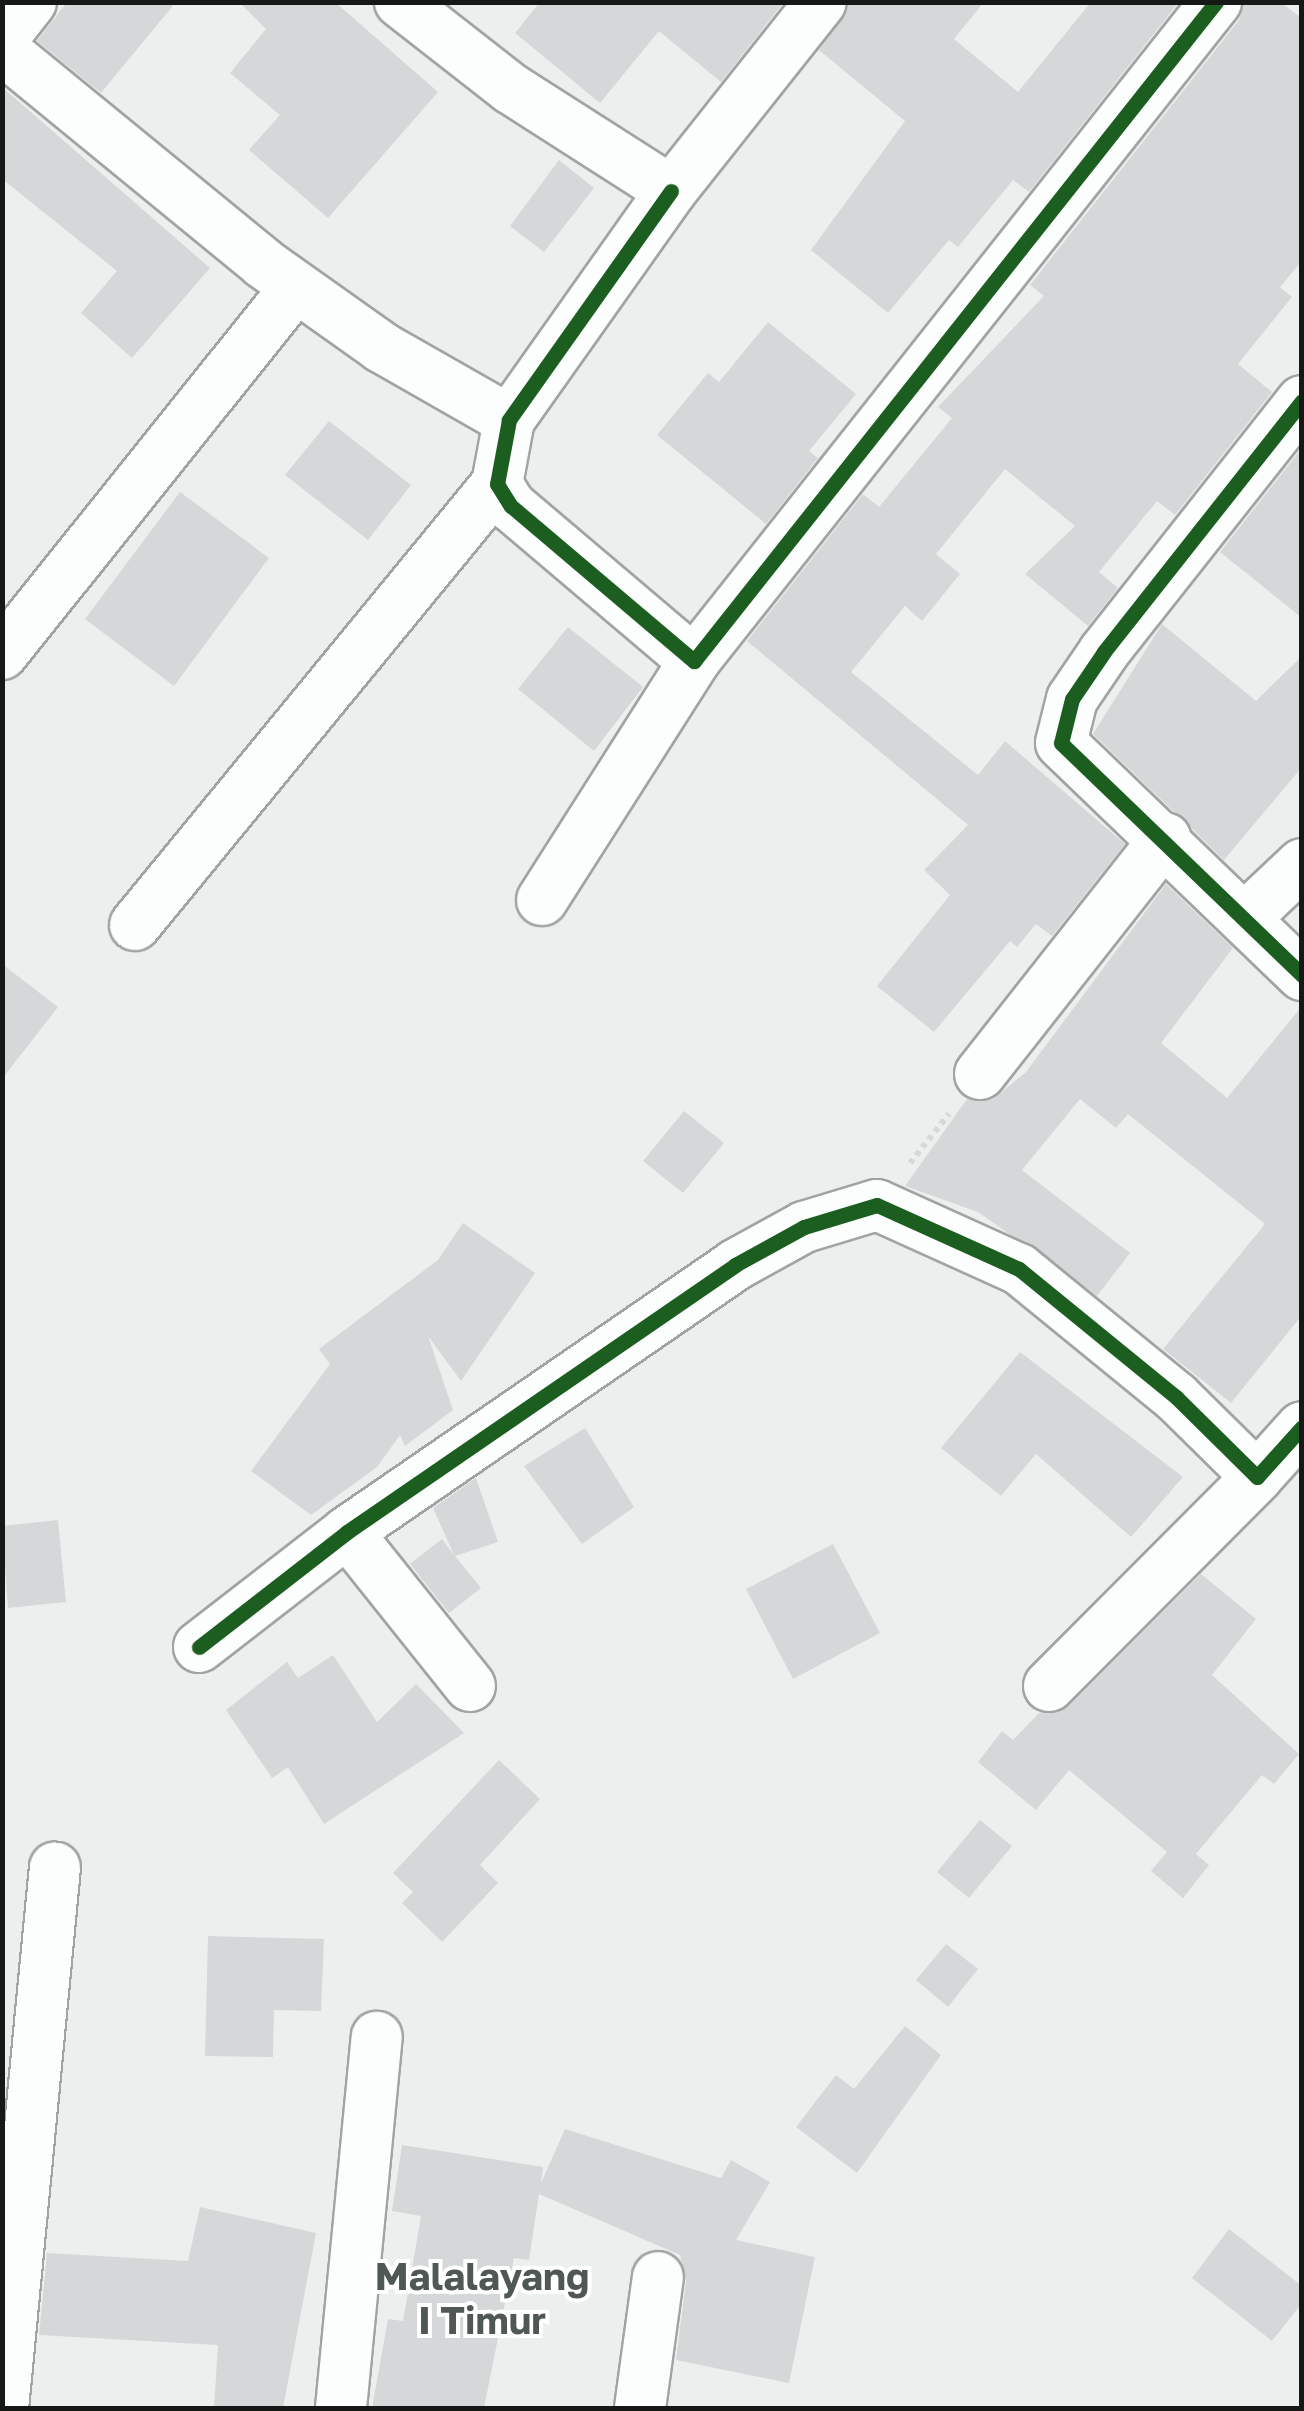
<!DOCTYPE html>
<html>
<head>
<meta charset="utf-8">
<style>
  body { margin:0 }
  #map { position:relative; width:1304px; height:2411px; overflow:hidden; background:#ebf0ef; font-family:"Golos Text",sans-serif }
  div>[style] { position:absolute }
  .building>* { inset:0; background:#d5d8d8 }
  .path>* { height:6px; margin-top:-3px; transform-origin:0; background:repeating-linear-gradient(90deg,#d7d8d8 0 5px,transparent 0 10px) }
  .roads { filter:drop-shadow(2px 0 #a0a4a3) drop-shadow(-2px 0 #a0a4a3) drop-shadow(0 2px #a0a4a3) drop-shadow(0 -2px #a0a4a3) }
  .street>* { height:50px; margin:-25px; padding:0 25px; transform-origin:25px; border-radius:25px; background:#fcfdfd }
  .cycleway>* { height:15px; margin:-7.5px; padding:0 7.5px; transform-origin:7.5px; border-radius:7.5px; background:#1b5e20 }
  span { translate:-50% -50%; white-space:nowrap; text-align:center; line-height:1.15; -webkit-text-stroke:8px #fff; paint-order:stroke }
  .district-label { font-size:38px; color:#505856; font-weight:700 }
  .frame { position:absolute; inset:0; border:5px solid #151817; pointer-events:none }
</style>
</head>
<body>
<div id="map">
  <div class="building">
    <i style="clip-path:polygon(67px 2px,176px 2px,101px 93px,37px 41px)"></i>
    <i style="clip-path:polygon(239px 2px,335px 2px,438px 92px,328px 218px,249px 150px,280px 115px,230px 73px,266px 29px)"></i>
    <i style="clip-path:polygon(540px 2px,784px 2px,721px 82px,659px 31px,600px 103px,515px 33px)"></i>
    <i style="clip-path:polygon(849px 2px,984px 2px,954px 39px,1018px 92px,1091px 2px,1179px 2px,1029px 192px,1013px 180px,958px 247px,949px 240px,888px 313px,811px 250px,905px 121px,819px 50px)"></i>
    <i style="clip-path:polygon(1244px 2px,1281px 2px,1302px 19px,1302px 261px,1280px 287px,1292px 297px,1238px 364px,1272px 392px,1175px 515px,1157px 501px,1099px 572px,1118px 588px,1088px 626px,1025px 574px,1075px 526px,1005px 469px,936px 554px,960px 574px,922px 621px,905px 606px,851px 672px,978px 775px,1005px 741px,1125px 844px,1052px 936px,1036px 924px,1017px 947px,1010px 941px,934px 1032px,877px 986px,950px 895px,924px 870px,968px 825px,747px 641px,863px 494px,879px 507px,952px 418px,938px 407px,1044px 296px,1030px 285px,1239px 20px)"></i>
    <i style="clip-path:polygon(2px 87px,210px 268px,132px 358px,81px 313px,117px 271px,2px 179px)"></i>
    <i style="clip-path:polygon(559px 160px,594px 188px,544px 252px,510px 226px)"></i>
    <i style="clip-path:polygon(768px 322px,856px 394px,809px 451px,818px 458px,766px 524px,657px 435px,708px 373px,719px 382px)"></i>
    <i style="clip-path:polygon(329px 421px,411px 485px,368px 540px,285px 475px)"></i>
    <i style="clip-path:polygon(1302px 448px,1302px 618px,1220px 552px)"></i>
    <i style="clip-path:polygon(180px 492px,269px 558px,174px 686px,85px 619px)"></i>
    <i style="clip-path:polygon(1162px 624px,1256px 701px,1302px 656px,1302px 767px,1224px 860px,1093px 734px)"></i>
    <i style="clip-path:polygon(568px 627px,643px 687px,594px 751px,518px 689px)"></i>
    <i style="clip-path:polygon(1166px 884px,1233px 948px,1161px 1043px,1227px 1098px,1302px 1006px,1302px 1315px,1231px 1403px,1163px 1349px,1265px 1224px,1128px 1114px,1116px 1128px,1080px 1099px,1022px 1170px,1130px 1253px,1097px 1296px,978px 1212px,905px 1186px,967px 1099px,992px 1100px,1026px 1072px)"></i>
    <i style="clip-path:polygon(2px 964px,58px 1007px,2px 1079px)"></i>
    <i style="clip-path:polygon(684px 1111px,724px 1143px,683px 1193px,643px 1161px)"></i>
    <i style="clip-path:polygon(463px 1223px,535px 1273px,461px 1381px,428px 1336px,453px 1410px,405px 1446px,400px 1435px,377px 1467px,311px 1515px,251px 1471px,330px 1364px,319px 1349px,438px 1260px)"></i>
    <i style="clip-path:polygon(1020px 1352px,1183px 1477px,1131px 1537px,1036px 1454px,1001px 1496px,941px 1448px)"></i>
    <i style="clip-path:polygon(585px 1428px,634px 1507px,582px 1544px,524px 1466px)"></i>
    <i style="clip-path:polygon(476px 1478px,498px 1542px,455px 1556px,481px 1588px,449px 1613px,410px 1564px,442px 1539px,454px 1555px,433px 1508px)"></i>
    <i style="clip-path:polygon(58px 1520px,66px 1602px,8px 1608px,2px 1526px)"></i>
    <i style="clip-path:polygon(833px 1544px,880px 1633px,793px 1679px,746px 1589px)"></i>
    <i style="clip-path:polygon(1201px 1574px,1256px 1619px,1212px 1675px,1299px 1754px,1274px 1784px,1262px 1775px,1196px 1854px,1209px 1865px,1183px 1898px,1151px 1871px,1167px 1852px,1069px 1770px,1036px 1810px,978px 1762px,1002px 1731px,1013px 1740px,1039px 1713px,1069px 1706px)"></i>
    <i style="clip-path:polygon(333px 1655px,377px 1722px,416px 1684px,464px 1733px,324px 1824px,288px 1767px,272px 1778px,226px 1710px,287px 1662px,298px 1678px)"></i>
    <i style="clip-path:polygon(499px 1760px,540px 1799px,480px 1865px,498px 1883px,442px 1942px,402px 1903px,413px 1892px,393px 1873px)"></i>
    <i style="clip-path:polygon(980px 1820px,1012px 1846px,969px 1898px,937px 1872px)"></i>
    <i style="clip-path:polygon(208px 1936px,324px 1939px,321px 2011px,274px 2010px,273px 2057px,205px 2056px)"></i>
    <i style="clip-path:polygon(946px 1944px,978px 1969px,948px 2007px,916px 1980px)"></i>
    <i style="clip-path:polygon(905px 2026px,941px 2055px,857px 2173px,796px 2127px,836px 2075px,854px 2089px)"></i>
    <i style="clip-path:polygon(565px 2129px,721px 2178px,731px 2160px,770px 2182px,736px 2240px,815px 2257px,789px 2383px,676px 2360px,686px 2281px,680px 2255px,539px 2194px,529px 2260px,514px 2258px,484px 2408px,372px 2408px,388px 2319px,403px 2321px,421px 2216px,392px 2211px,402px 2145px,543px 2167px,541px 2183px)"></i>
    <i style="clip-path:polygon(200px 2207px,316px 2233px,283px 2408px,214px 2408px,218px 2345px,39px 2335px,47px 2253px,188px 2261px)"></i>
    <i style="clip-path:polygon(1229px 2229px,1302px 2286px,1302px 2303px,1272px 2341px,1192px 2278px)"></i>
  </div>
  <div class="path">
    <i style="left:910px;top:1163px;width:63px;rotate:-51.5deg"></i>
  </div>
  <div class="roads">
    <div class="street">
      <i style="left:400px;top:2px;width:140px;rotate:38deg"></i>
      <i style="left:510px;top:88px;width:191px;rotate:32.6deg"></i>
      <i style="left:671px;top:191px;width:241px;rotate:-51.6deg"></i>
      <i style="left:2px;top:39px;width:47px;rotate:-51.9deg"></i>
      <i style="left:2px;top:49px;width:338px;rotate:39.3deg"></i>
      <i style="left:263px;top:263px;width:145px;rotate:35.4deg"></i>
      <i style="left:381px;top:347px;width:147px;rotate:29.7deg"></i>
      <i style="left:671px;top:191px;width:281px;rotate:125.3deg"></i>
      <i style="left:509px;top:420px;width:65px;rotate:100.6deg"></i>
      <i style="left:497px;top:484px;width:26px;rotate:58deg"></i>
      <i style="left:511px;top:506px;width:240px;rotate:40.3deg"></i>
      <i style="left:694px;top:661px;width:841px;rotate:-51.62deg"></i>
      <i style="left:1302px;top:401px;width:320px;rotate:128.3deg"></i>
      <i style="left:1104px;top:652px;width:57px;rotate:124.2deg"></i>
      <i style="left:1072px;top:699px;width:45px;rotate:104deg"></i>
      <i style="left:1061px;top:743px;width:335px;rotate:43.9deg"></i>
      <i style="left:2px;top:654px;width:470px;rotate:-51.3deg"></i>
      <i style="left:542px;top:900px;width:283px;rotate:-57.5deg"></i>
      <i style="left:1246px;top:917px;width:77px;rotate:-43.4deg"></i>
      <i style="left:135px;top:925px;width:571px;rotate:-50.62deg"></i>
      <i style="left:980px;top:1074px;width:300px;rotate:-51.8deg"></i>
      <i style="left:347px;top:1532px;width:197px;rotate:51.4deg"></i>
      <i style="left:199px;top:1647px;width:187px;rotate:-37.8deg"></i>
      <i style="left:347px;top:1532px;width:471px;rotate:-34.5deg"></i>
      <i style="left:735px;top:1265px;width:79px;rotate:-28.8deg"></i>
      <i style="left:804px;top:1227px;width:76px;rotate:-16.8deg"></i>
      <i style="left:877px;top:1205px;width:156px;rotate:24.3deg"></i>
      <i style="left:1019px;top:1269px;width:203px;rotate:39.2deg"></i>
      <i style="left:1176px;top:1397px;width:114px;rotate:44.6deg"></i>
      <i style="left:1257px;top:1477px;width:67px;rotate:-48deg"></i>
      <i style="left:1049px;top:1686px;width:295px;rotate:-45.1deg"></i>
      <i style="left:3px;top:2408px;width:543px;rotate:-84.51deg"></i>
      <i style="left:341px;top:2408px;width:373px;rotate:-84.5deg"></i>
      <i style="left:640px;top:2408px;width:132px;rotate:-82.2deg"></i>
    </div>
  </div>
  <div class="cycleway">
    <i style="left:671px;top:191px;width:281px;rotate:125.3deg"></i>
    <i style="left:509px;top:420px;width:65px;rotate:100.6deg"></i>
    <i style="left:497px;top:484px;width:26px;rotate:58deg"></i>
    <i style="left:511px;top:506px;width:240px;rotate:40.3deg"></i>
    <i style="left:694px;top:661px;width:841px;rotate:-51.62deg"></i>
    <i style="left:1302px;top:401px;width:320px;rotate:128.3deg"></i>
    <i style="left:1104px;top:652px;width:57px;rotate:124.2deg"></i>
    <i style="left:1072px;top:699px;width:45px;rotate:104deg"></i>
    <i style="left:1061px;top:743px;width:335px;rotate:43.9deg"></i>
    <i style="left:199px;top:1647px;width:187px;rotate:-37.8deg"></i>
    <i style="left:347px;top:1532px;width:471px;rotate:-34.5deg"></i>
    <i style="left:735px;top:1265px;width:79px;rotate:-28.8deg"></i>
    <i style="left:804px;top:1227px;width:76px;rotate:-16.8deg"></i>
    <i style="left:877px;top:1205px;width:156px;rotate:24.3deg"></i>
    <i style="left:1019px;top:1269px;width:203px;rotate:39.2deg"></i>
    <i style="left:1176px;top:1397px;width:114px;rotate:44.6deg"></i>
    <i style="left:1257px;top:1477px;width:67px;rotate:-48deg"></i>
  </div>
  <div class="district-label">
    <span style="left:482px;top:2298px">Malalayang<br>I Timur</span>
  </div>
  <div class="frame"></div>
</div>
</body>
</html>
